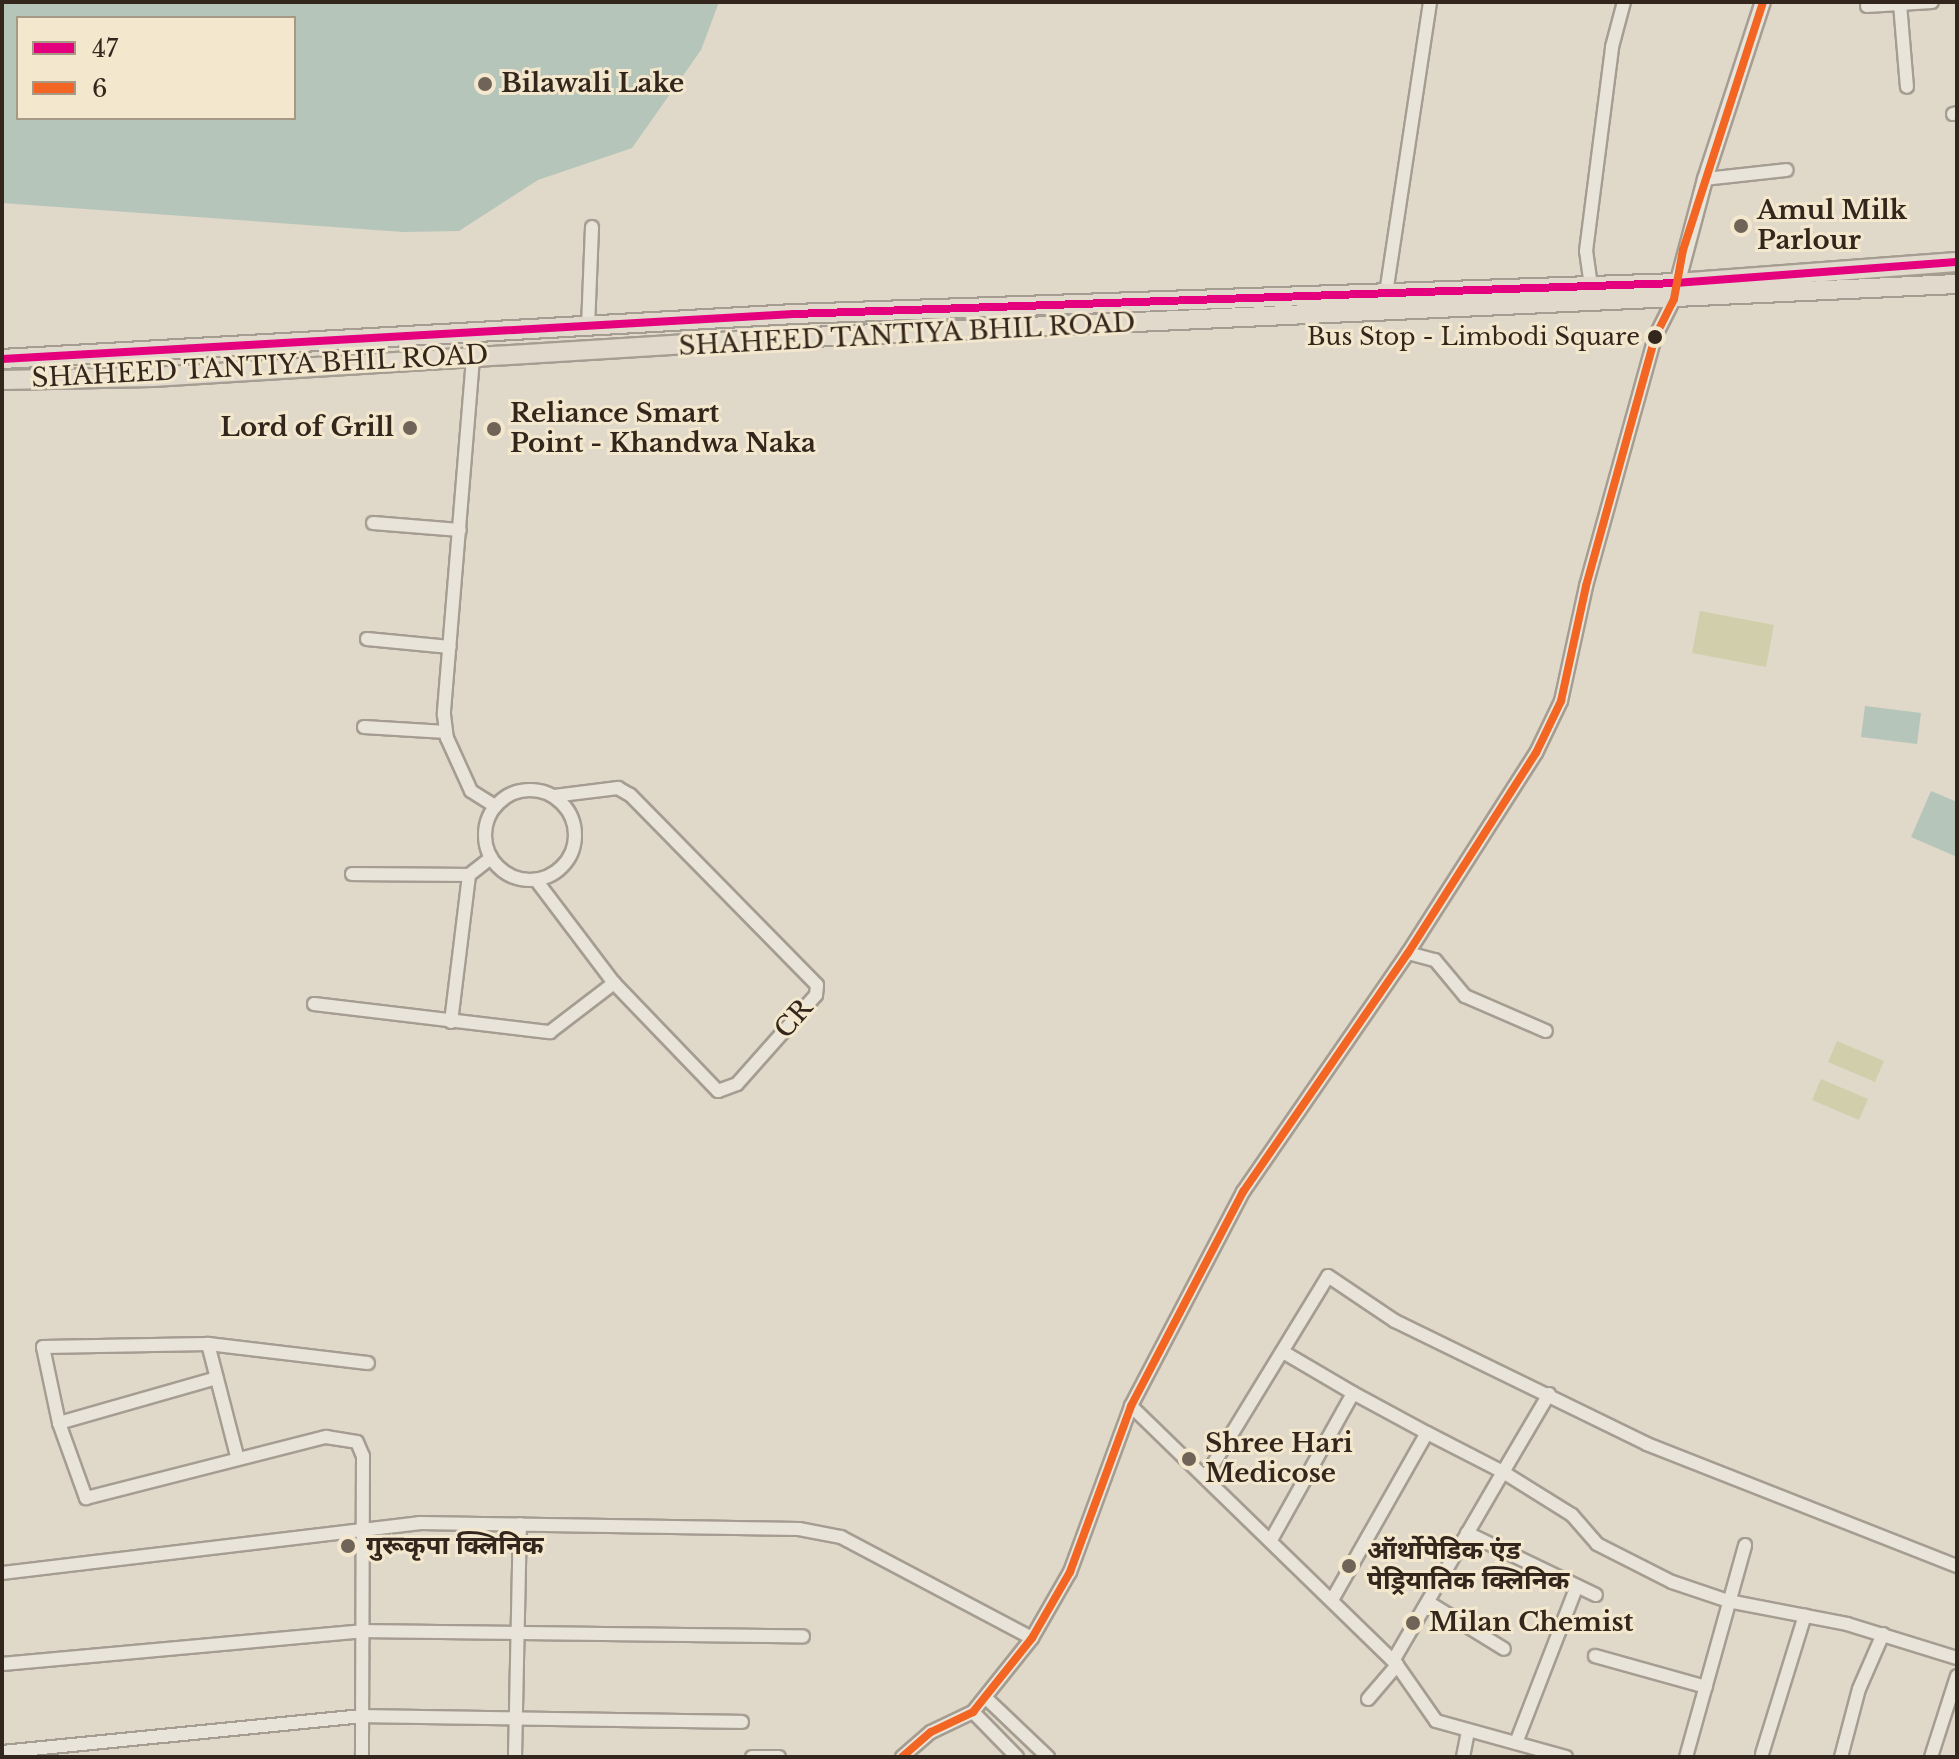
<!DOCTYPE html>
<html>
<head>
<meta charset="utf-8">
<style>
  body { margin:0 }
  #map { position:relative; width:1959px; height:1759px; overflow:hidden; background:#e0d8c8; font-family:"Libre Baskerville","Noto Sans Devanagari",serif }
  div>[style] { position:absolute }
  .green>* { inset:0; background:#d1cfab }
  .water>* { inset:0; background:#b5c5ba }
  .roads { filter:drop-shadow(2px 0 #a59d92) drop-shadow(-2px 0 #a59d92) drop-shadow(0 2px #a59d92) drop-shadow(0 -2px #a59d92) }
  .minor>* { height:12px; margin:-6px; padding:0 6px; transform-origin:6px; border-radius:6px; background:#e9e4da }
  .minor>.ring { margin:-6px; padding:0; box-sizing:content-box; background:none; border:12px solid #e9e4da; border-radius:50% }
  .tertiary>* { height:14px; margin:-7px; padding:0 7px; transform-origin:7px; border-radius:7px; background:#e9e4da }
  .primary>* { height:18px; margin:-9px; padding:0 9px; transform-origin:9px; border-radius:9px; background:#e0d9cc }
  .bus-1>* { height:8px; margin:-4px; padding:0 4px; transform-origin:4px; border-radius:4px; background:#e5007d }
  .bus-2>* { height:8px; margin:-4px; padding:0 4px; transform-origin:4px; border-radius:4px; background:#f26522 }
  .dots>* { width:22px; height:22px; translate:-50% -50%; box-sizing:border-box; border:4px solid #f3e7ce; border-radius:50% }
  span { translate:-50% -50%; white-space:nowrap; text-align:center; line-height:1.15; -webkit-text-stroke:6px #f3e7ce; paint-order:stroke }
  .bus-label { font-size:24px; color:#33261c }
  .right { translate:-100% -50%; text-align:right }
  .poi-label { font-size:26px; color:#33261c; font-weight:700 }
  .left { translate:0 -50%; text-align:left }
  .street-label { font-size:26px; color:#33261c }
  .frame { position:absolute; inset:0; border:4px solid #33261c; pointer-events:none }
  .legend { position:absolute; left:16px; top:16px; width:280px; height:104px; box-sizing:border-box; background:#f3e7ce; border:2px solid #a69a87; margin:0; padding:10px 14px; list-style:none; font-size:24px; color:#33261c }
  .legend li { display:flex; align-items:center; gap:16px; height:40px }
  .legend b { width:40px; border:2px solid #a69a87 }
</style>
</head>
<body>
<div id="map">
  <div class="green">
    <i style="clip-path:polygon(1700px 611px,1774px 625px,1766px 667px,1692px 653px)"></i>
    <i style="clip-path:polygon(1837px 1041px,1884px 1061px,1875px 1082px,1828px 1062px)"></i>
    <i style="clip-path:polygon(1821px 1079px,1868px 1099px,1859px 1120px,1812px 1100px)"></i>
  </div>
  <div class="water">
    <i style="clip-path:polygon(evenodd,2px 2px,719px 2px,701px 50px,632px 148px,538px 180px,459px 231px,403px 232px,2px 203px,2px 2px,18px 18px,294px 18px,294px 118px,18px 118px,18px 18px)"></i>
    <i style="clip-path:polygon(1865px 706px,1921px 713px,1917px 744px,1861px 737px)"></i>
    <i style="clip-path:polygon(1931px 791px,1957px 802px,1957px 857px,1911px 837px)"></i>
  </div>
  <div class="roads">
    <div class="minor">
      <i style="left:1900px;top:4px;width:83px;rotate:85.2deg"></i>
      <i style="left:1867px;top:6px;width:65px;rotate:-3.5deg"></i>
      <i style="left:1953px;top:114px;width:4px;rotate:-14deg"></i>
      <i style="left:1705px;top:179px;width:82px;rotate:-6.3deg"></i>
      <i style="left:1591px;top:286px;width:35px;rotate:-98deg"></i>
      <i style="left:1586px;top:251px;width:206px;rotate:-82.7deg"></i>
      <i style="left:1612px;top:47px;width:47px;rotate:-75.1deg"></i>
      <i style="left:1385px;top:300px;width:301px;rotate:-81.4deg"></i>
      <i style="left:588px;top:327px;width:100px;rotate:-87.7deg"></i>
      <i style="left:475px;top:334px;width:382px;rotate:94.7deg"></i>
      <i style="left:444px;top:715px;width:23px;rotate:83deg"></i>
      <i style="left:447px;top:738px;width:58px;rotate:65.6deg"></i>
      <i style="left:471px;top:791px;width:28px;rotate:32deg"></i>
      <i style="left:373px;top:523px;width:87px;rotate:4.6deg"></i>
      <i style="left:367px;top:639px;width:83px;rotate:5.5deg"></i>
      <i style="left:364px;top:727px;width:82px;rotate:3.5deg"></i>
      <i class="ring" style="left:485px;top:790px;width:78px;height:78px"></i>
      <i style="left:352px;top:874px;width:117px;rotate:0.5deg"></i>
      <i style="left:536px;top:880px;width:129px;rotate:52.9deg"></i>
      <i style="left:614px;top:983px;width:150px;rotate:46.1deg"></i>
      <i style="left:718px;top:1091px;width:20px;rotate:-20deg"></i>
      <i style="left:737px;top:1084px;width:119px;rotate:-48.4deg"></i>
      <i style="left:816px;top:995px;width:10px;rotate:-84deg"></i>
      <i style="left:817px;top:985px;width:267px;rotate:-134.5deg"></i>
      <i style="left:630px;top:795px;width:14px;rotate:-150deg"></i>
      <i style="left:618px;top:788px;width:64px;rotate:172.9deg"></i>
      <i style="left:1408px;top:953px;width:28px;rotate:15deg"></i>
      <i style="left:1435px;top:960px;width:47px;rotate:50.2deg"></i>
      <i style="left:1465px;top:996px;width:88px;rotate:23.4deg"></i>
      <i style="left:314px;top:1004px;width:238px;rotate:6.8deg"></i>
      <i style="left:550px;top:1032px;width:81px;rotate:-37.4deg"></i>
      <i style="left:451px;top:1022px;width:148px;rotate:-83deg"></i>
      <i style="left:469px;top:875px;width:28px;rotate:-38deg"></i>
      <i style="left:208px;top:1344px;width:161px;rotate:6.8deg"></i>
      <i style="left:1549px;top:1394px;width:91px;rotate:120.5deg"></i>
      <i style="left:1503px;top:1472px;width:81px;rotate:31.9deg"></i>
      <i style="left:1572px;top:1515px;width:38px;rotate:49deg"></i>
      <i style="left:1597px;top:1544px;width:84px;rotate:26.9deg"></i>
      <i style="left:1672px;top:1582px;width:59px;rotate:18.7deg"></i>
      <i style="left:1728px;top:1601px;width:121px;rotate:10.9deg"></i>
      <i style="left:1847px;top:1624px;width:115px;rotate:17.2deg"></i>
      <i style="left:1131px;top:1406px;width:371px;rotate:44.2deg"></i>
      <i style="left:59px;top:1423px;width:164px;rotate:-15.9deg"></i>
      <i style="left:237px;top:1456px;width:116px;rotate:-104.5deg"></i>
      <i style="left:208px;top:1344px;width:165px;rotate:179deg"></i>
      <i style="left:43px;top:1347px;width:78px;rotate:78.1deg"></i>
      <i style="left:59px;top:1423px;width:80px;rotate:70.2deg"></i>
      <i style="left:86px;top:1498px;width:248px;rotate:-14.3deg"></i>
      <i style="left:326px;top:1437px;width:31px;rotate:9deg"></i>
      <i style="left:357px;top:1442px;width:15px;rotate:67deg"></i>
      <i style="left:363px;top:1456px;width:301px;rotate:90.2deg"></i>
      <i style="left:1206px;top:1476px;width:234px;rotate:-58.6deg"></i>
      <i style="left:1328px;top:1276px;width:81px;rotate:33.9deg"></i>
      <i style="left:1395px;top:1321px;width:280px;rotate:26deg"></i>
      <i style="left:1647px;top:1444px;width:333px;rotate:21.5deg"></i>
      <i style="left:1467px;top:1533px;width:143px;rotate:25.7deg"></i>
      <i style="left:1271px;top:1540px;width:168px;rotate:-60.8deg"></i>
      <i style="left:1353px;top:1393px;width:81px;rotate:-149.6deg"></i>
      <i style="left:2px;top:1573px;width:420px;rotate:-6.8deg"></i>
      <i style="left:419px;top:1523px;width:380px;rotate:0.9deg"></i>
      <i style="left:799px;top:1529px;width:43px;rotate:10.8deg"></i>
      <i style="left:841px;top:1537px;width:216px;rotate:27.9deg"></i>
      <i style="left:1332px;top:1600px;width:192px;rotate:-60.4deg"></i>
      <i style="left:1427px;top:1433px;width:84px;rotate:-151.6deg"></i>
      <i style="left:1428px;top:1602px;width:89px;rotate:31.7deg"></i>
      <i style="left:1595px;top:1656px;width:115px;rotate:15.6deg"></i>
      <i style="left:1393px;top:1661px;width:219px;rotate:-59.8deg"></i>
      <i style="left:1503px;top:1472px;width:85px;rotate:-152.8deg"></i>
      <i style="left:2px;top:1664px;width:364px;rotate:-5.2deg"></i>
      <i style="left:364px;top:1631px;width:439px;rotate:0.7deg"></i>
      <i style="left:986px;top:1698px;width:86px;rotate:43.6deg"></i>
      <i style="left:1368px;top:1699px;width:45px;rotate:-49.5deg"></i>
      <i style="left:1397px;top:1665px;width:68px;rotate:55.1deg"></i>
      <i style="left:1436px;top:1721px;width:135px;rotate:15.5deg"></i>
      <i style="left:973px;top:1712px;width:63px;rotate:45.6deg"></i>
      <i style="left:1516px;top:1743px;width:168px;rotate:-68.8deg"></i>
      <i style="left:2px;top:1752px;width:363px;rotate:-5.7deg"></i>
      <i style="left:363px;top:1716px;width:379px;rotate:0.9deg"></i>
      <i style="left:1762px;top:1754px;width:145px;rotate:-72.8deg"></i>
      <i style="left:515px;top:1757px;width:233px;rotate:-88.8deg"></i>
      <i style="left:752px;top:1757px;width:27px"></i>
      <i style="left:902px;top:1757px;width:38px;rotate:-41deg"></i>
      <i style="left:931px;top:1732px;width:47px;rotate:-25.5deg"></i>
      <i style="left:973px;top:1712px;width:95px;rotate:-51.4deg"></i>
      <i style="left:1032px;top:1638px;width:76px;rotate:-60.1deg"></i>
      <i style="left:1070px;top:1572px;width:177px;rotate:-69.8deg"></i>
      <i style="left:1131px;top:1406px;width:242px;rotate:-62.4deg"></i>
      <i style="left:1243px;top:1192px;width:290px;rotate:-55.4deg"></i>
      <i style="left:1408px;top:953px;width:237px;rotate:-57.4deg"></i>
      <i style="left:1536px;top:753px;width:58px;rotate:-64.3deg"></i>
      <i style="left:1561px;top:701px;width:118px;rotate:-77.7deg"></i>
      <i style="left:1586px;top:586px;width:258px;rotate:-74.5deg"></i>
      <i style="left:1655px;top:337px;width:42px;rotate:-63.4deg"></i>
      <i style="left:1463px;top:1757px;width:26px;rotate:-79deg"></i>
      <i style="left:1686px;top:1757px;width:220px;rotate:-74.4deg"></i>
      <i style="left:1841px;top:1757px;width:70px;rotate:-75.2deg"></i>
      <i style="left:1859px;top:1689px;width:60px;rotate:-66.4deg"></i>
      <i style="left:1931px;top:1757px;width:85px;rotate:-72.2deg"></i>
    </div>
    <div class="tertiary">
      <i style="left:1675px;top:292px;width:117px;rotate:-75.1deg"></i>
      <i style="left:1705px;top:179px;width:186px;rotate:-71.9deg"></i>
    </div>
    <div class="primary">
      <i style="left:2px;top:359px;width:793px;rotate:-3.25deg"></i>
      <i style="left:794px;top:314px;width:883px;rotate:-2.01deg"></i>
      <i style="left:1676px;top:283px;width:282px;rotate:-4.3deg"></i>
      <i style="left:2px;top:380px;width:151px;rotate:-1.1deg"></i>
      <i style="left:153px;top:377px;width:616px;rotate:-3.54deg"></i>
      <i style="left:768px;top:339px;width:1190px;rotate:-2.65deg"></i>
    </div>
  </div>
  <div class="bus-1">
    <i style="left:2px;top:359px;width:793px;rotate:-3.25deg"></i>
    <i style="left:794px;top:314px;width:883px;rotate:-2.01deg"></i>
    <i style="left:1676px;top:283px;width:282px;rotate:-4.3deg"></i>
  </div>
  <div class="bus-2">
    <i style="left:902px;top:1757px;width:38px;rotate:-41deg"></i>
    <i style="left:931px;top:1732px;width:47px;rotate:-25.5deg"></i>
    <i style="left:973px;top:1712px;width:95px;rotate:-51.4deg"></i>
    <i style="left:1032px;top:1638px;width:76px;rotate:-60.1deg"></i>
    <i style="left:1070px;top:1572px;width:177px;rotate:-69.8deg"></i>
    <i style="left:1131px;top:1406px;width:242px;rotate:-62.4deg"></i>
    <i style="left:1243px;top:1192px;width:290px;rotate:-55.4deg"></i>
    <i style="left:1408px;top:953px;width:237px;rotate:-57.4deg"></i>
    <i style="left:1536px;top:753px;width:58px;rotate:-64.3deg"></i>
    <i style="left:1561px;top:701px;width:118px;rotate:-77.7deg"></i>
    <i style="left:1586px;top:586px;width:258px;rotate:-74.5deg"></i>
    <i style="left:1655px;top:337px;width:42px;rotate:-63.4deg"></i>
    <i style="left:1674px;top:299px;width:50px;rotate:-79.6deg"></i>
    <i style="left:1683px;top:250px;width:261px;rotate:-72.1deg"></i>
  </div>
  <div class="dots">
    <i style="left:485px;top:84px;background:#706458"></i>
    <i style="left:1741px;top:226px;background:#706458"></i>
    <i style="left:1655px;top:337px;background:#33261c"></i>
    <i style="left:410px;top:428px;background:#706458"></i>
    <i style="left:494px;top:429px;background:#706458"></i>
    <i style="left:1189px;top:1459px;background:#706458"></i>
    <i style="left:348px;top:1546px;background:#706458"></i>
    <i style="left:1349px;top:1566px;background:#706458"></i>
    <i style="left:1413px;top:1623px;background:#706458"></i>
  </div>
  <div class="bus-label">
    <span class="right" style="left:1640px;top:337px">Bus Stop - Limbodi Square</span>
  </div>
  <div class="poi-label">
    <span class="left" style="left:501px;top:84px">Bilawali Lake</span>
    <span class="left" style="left:1757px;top:226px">Amul Milk<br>Parlour</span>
    <span class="left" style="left:510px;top:429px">Reliance Smart<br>Point - Khandwa Naka</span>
    <span class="right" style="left:394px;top:428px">Lord of Grill</span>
    <span class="left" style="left:1205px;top:1459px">Shree Hari<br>Medicose</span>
    <span class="left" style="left:366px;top:1546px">गुरूकृपा क्लिनिक</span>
    <span class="left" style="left:1367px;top:1566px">ऑर्थोपेडिक एंड<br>पेड्रियातिक क्लिनिक</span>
    <span class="left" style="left:1429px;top:1623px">Milan Chemist</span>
  </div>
  <div class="street-label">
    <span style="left:907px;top:335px;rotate:-3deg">SHAHEED TANTIYA BHIL ROAD</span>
    <span style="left:260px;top:367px;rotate:-3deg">SHAHEED TANTIYA BHIL ROAD</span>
    <span style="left:794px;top:1019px;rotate:-49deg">CR</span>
  </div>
  <div class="frame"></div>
  <ul class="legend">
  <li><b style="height:10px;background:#e5007d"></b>47</li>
  <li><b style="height:10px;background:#f26522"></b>6</li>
  </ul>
</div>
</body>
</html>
